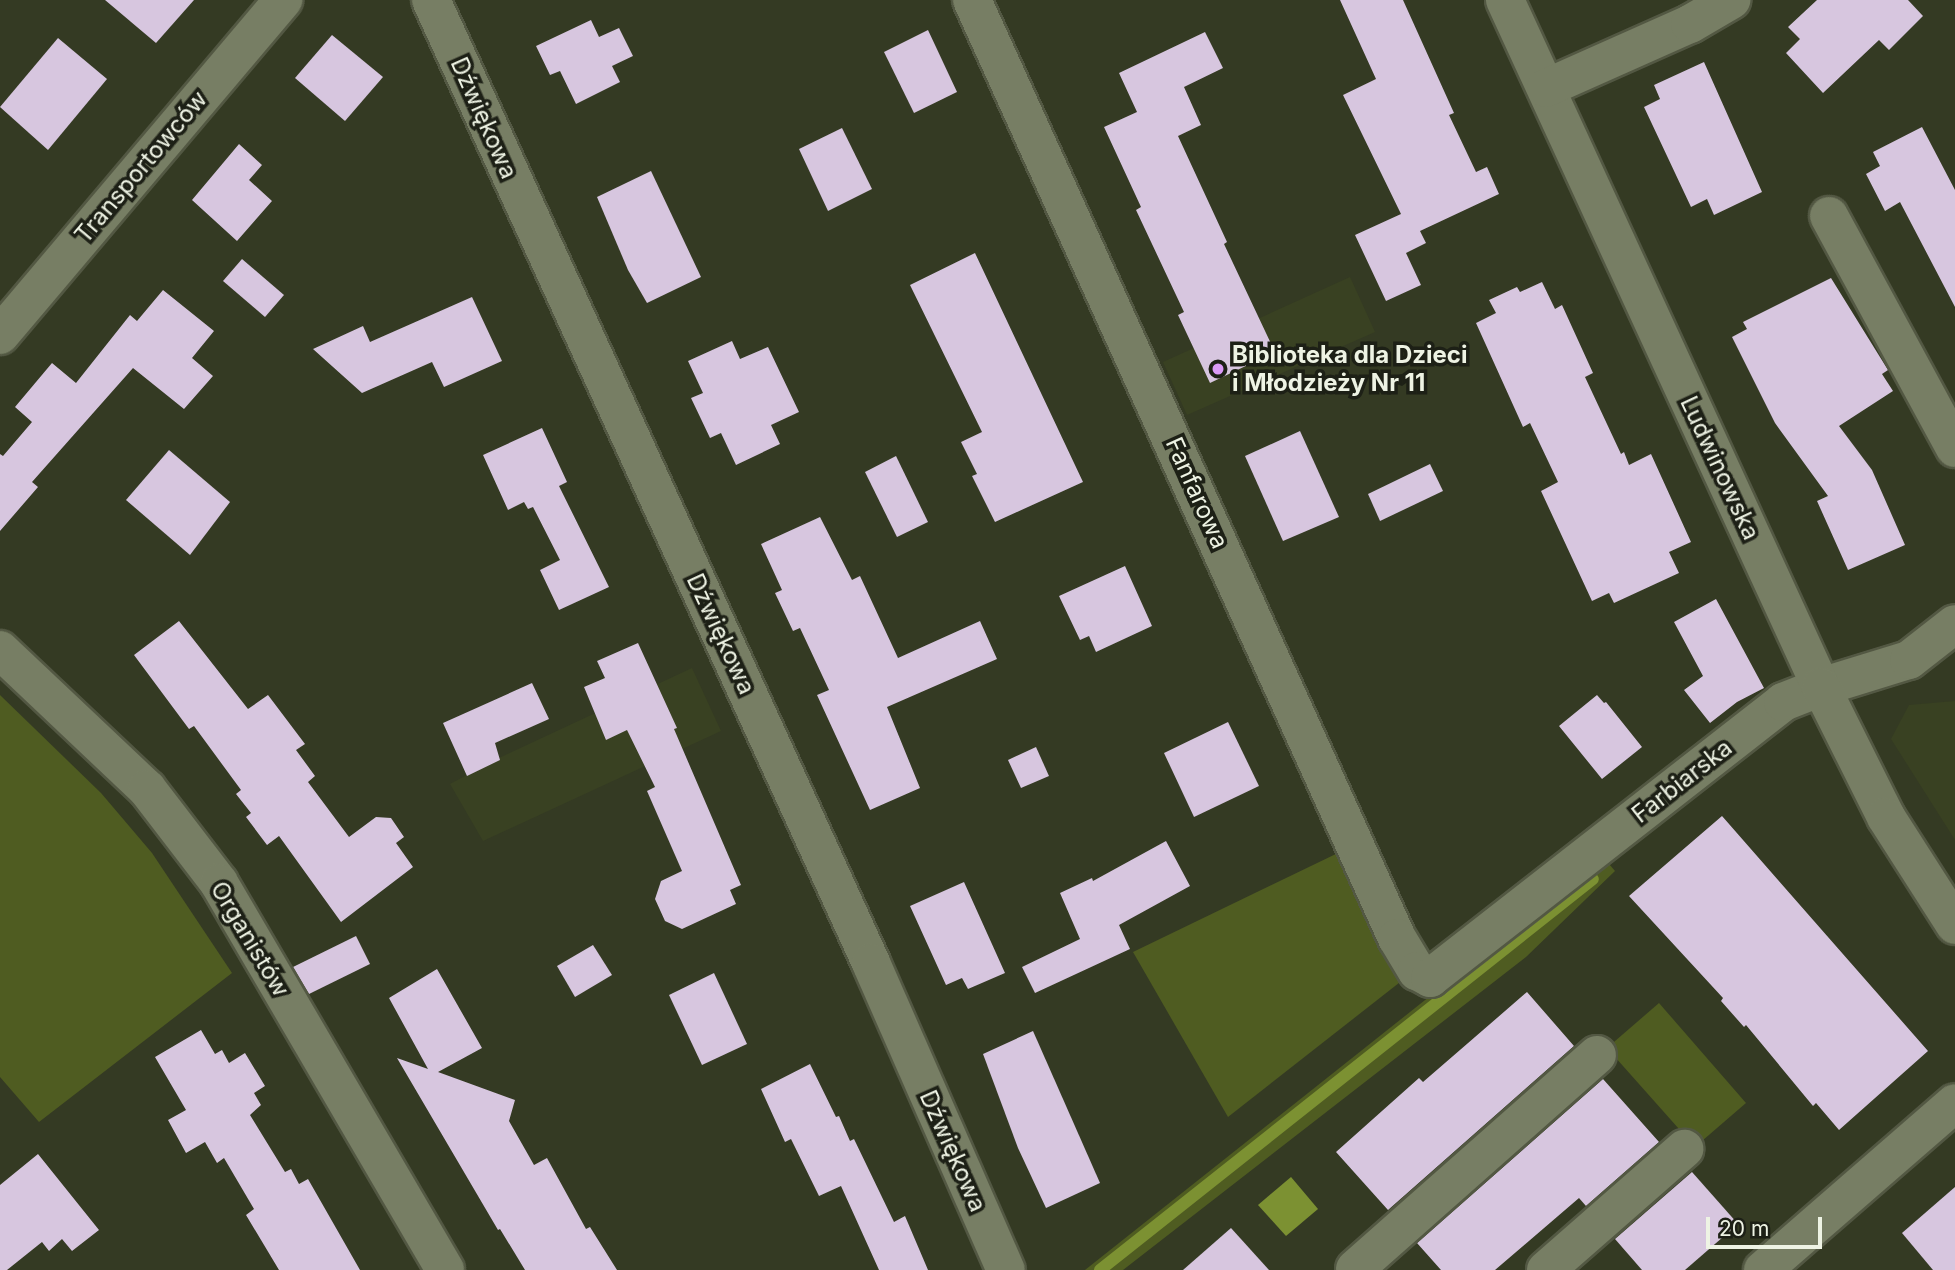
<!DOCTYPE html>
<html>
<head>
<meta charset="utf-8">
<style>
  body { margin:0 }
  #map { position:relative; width:1955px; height:1270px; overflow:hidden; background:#343a23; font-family:Inter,sans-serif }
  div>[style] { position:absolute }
  .built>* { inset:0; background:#394122 }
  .green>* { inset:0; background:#4f5c21 }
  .water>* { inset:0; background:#7c9132 }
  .stream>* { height:12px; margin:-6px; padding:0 6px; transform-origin:6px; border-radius:6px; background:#7c9132 }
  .building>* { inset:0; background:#d7c6df }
  .roads { filter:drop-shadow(2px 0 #535843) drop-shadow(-2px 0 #535843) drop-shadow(0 2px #535843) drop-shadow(0 -2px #535843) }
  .minor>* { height:38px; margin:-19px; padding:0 19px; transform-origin:19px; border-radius:19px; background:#777e64 }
  .dots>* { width:19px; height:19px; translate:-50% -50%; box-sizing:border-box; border:4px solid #1d2016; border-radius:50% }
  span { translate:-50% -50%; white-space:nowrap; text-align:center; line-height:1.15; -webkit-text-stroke:7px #1d2016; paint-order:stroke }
  .street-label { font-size:24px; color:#eef3e4 }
  .poi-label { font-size:24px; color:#eef3e4; font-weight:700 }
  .left { translate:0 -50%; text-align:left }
  .scale { position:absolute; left:1706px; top:1217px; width:116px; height:32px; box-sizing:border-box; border:4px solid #eef3e4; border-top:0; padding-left:9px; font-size:21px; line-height:24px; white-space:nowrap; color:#eef3e4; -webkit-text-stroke:5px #1d2016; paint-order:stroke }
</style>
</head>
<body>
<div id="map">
  <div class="built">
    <i style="clip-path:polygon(1350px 277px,1375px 332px,1187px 415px,1163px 362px)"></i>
    <i style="clip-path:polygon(692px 668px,721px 731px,483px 841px,450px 784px,499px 758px)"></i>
    <i style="clip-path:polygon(1955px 701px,1955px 840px,1891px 739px,1909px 705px)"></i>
  </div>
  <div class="green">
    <i style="clip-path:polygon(0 695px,101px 793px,152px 853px,232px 973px,39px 1122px,0 1077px)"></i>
    <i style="clip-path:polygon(1340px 852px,1404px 979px,1228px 1117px,1133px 952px)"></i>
    <i style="clip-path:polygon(1604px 858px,1615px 871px,1526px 957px,1123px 1270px,1085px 1270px)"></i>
    <i style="clip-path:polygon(1659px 1003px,1746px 1103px,1695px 1147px,1607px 1048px)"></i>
  </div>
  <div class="water">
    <i style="clip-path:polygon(1291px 1177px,1318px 1209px,1286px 1236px,1258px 1205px)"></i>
  </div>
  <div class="stream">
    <i style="left:1100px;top:1270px;width:629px;rotate:-38.42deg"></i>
  </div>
  <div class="building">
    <i style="clip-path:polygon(105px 0,194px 0,156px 43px)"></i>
    <i style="clip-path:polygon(1340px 0,1403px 0,1454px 113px,1449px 115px,1476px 172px,1487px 167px,1499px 194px,1420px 231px,1426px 243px,1406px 253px,1421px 285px,1386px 301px,1355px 235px,1401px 214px,1343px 95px,1376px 79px)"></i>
    <i style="clip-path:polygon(1817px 0,1908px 0,1923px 16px,1889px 50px,1879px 40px,1823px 93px,1786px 53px,1800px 39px,1788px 27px)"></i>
    <i style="clip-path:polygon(591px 20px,599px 37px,619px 28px,633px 56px,612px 66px,620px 82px,576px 104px,560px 71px,550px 75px,536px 46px)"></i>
    <i style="clip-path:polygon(928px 30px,957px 92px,914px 113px,884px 52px)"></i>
    <i style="clip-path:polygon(1205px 32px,1223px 68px,1184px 87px,1201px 125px,1178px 136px,1227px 242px,1224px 244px,1275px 352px,1210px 383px,1178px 315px,1184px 312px,1136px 210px,1141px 207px,1104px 127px,1137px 112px,1119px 73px)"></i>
    <i style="clip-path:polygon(332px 35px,383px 77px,345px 121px,295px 78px)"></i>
    <i style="clip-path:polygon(58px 38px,107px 79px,48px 150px,0 107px)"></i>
    <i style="clip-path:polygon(1704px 62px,1762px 192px,1714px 215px,1707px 199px,1691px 207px,1644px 107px,1660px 99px,1654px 85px)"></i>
    <i style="clip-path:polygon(1922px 127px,1955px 190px,1955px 307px,1900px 202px,1885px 211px,1866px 174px,1880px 166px,1873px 152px)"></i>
    <i style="clip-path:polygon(842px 128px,872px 189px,828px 211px,799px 149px)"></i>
    <i style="clip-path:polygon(239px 144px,262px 165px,249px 180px,272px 201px,237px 241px,192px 200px)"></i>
    <i style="clip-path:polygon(651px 171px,701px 277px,647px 303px,628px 270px,597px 197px)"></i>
    <i style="clip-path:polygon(975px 253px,1083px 482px,995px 522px,972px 476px,977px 474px,961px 442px,982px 432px,910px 285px)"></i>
    <i style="clip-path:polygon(242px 259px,284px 295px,265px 317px,223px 281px)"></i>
    <i style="clip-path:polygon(1831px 278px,1888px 370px,1882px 374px,1893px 391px,1839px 426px,1872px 470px,1905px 545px,1848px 570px,1817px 501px,1828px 496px,1775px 423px,1732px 337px,1747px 329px,1743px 322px)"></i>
    <i style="clip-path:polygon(1542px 282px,1555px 309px,1562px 305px,1593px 373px,1585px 377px,1621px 454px,1624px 452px,1629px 465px,1651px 454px,1691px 542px,1669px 552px,1679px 573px,1614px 603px,1609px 593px,1592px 601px,1541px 491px,1558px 482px,1530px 423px,1523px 427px,1476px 323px,1496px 313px,1489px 300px,1517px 287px,1520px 292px)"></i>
    <i style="clip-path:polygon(163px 290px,214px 331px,192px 358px,213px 376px,184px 409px,133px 368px,32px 482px,38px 487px,0 531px,0 454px,3px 456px,32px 422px,15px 407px,52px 363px,76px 383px,130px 315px,137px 321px)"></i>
    <i style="clip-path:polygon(472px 297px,502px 361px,444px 387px,432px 362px,362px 393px,313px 349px,363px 326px,370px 342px)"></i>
    <i style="clip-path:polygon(732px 341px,740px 359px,768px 347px,799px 412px,771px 425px,780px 444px,736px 465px,721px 433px,710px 438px,701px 419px,691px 398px,703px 393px,688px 361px)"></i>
    <i style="clip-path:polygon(542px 428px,567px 482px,559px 486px,609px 587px,559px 610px,540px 570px,560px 560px,533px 507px,528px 509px,524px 502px,508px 510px,483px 455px)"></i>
    <i style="clip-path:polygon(1300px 431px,1339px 517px,1283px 541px,1245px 456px)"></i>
    <i style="clip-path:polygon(169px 450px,230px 502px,190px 555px,126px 500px)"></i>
    <i style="clip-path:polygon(896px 456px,928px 522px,897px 537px,865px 472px)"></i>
    <i style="clip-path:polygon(1430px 464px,1443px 491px,1380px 521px,1368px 494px)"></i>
    <i style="clip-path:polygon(820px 517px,852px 580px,860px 576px,898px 658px,980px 621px,997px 659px,887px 707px,920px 788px,870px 810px,817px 695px,829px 690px,800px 628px,793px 631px,775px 593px,782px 590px,761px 544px)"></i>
    <i style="clip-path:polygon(1125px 566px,1152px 626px,1096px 652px,1089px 636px,1080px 640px,1059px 596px)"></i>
    <i style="clip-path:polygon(1716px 599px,1764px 688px,1737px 702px,1710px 723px,1684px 690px,1703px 676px,1674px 622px)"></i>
    <i style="clip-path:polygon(179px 621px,248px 709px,268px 695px,305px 744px,296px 750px,315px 776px,308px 782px,349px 837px,376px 817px,391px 818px,404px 837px,396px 843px,413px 867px,341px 922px,279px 836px,267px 845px,246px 817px,251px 813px,236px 794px,241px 790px,194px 726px,189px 729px,134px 655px)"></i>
    <i style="clip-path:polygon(638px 643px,677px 728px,674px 729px,741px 885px,730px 890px,736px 904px,682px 929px,665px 921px,655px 899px,661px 881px,682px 871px,647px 791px,655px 787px,627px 730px,606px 740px,584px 687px,605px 678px,597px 661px)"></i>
    <i style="clip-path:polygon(532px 683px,549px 719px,495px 743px,500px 760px,467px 776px,443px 723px)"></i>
    <i style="clip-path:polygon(1597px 695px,1604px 703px,1606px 702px,1642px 747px,1602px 779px,1559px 726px)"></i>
    <i style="clip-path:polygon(1228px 722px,1259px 786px,1194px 817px,1164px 753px)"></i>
    <i style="clip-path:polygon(1036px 747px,1049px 776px,1021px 788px,1008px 760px)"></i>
    <i style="clip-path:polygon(1722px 816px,1928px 1051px,1839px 1130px,1816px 1103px,1813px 1106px,1746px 1025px,1744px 1027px,1721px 1001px,1723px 998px,1629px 896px)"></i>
    <i style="clip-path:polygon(1166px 841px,1190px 886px,1119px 925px,1130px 949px,1035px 993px,1022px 967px,1080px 939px,1060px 893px,1092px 878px,1093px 881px)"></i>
    <i style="clip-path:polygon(964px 882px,1005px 973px,968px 989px,962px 978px,946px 985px,910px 906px)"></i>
    <i style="clip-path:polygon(356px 936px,370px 964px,309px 994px,293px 967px)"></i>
    <i style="clip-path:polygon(593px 945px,612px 975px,575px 997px,557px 966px)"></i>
    <i style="clip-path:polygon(437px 969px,482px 1048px,438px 1072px,515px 1100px,509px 1121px,534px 1165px,547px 1158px,586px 1229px,590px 1227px,617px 1270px,525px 1270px,500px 1229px,498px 1230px,397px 1058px,428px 1069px,389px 998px)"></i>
    <i style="clip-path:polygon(714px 973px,747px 1044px,702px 1065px,669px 995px)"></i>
    <i style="clip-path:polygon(1527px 992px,1574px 1046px,1388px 1210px,1336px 1152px,1419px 1078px,1423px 1082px)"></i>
    <i style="clip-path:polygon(201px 1030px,215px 1054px,222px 1050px,229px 1063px,245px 1053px,265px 1086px,254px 1093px,261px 1105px,250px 1115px,285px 1172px,291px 1169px,299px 1184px,308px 1179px,360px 1270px,279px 1270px,246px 1215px,254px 1209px,224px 1158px,217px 1163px,205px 1142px,186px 1153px,168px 1120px,186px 1110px,155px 1057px)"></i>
    <i style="clip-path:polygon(1033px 1031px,1100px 1183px,1046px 1208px,1018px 1148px,983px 1054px)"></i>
    <i style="clip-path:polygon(810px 1064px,836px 1117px,839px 1116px,850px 1141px,854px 1139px,894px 1222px,905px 1216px,928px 1270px,879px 1270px,841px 1186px,819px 1196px,791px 1139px,785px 1142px,761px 1089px)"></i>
    <i style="clip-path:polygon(1603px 1079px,1659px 1142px,1586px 1206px,1579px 1198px,1495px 1270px,1441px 1270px,1417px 1243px)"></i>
    <i style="clip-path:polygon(38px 1154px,99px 1230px,72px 1251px,62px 1239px,49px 1251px,42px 1242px,7px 1270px,0 1270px,0 1185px)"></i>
    <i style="clip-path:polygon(1692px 1172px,1738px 1224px,1685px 1270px,1642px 1270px,1615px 1239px)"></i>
    <i style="clip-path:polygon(1955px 1187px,1955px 1270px,1933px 1270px,1902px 1233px)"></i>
    <i style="clip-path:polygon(1231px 1228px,1269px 1270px,1183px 1270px)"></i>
  </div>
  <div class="roads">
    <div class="minor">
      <i style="left:431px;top:0;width:1059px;rotate:65.44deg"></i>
      <i style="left:871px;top:963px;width:335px;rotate:66.3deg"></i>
      <i style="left:972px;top:0;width:1030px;rotate:65.63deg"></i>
      <i style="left:1397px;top:938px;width:39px;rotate:59deg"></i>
      <i style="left:1417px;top:971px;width:15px;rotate:28deg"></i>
      <i style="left:1430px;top:978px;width:448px;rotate:-38deg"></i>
      <i style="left:1783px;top:702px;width:41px;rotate:-21.5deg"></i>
      <i style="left:1821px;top:687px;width:92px;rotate:-17.1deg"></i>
      <i style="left:1909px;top:660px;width:58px;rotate:-38deg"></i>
      <i style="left:1505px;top:0;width:756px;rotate:65.3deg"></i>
      <i style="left:1821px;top:687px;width:145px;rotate:63.4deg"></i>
      <i style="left:1886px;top:817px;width:128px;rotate:57.4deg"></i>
      <i style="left:1546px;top:88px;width:158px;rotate:-24deg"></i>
      <i style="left:1690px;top:24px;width:48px;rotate:-30.3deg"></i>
      <i style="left:1829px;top:216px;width:264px;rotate:61.5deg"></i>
      <i style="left:0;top:335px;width:439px;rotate:-49.8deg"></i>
      <i style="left:0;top:650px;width:202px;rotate:43.4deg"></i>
      <i style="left:147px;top:789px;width:118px;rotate:52.5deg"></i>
      <i style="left:219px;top:883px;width:448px;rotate:59.7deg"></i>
      <i style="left:1355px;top:1269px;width:323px;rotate:-41.5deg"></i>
      <i style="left:1546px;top:1270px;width:184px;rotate:-41.2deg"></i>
      <i style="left:1763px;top:1270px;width:254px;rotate:-41deg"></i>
    </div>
  </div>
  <div class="dots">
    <i style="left:1218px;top:369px;background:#da9af6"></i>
  </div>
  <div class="street-label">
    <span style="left:484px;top:118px;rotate:66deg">Dźwiękowa</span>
    <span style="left:141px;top:167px;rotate:-50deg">Transportowców</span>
    <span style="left:1720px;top:468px;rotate:65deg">Ludwinowska</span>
    <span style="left:1197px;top:493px;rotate:66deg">Fanfarowa</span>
    <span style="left:721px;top:634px;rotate:65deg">Dźwiękowa</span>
    <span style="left:1682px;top:781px;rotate:-38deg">Farbiarska</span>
    <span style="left:250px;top:939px;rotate:59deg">Organistów</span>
    <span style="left:953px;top:1151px;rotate:66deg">Dźwiękowa</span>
  </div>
  <div class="poi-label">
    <span class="left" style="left:1232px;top:369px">Biblioteka dla Dzieci<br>i Młodzieży Nr 11</span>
  </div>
  <div class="scale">20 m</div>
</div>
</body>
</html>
